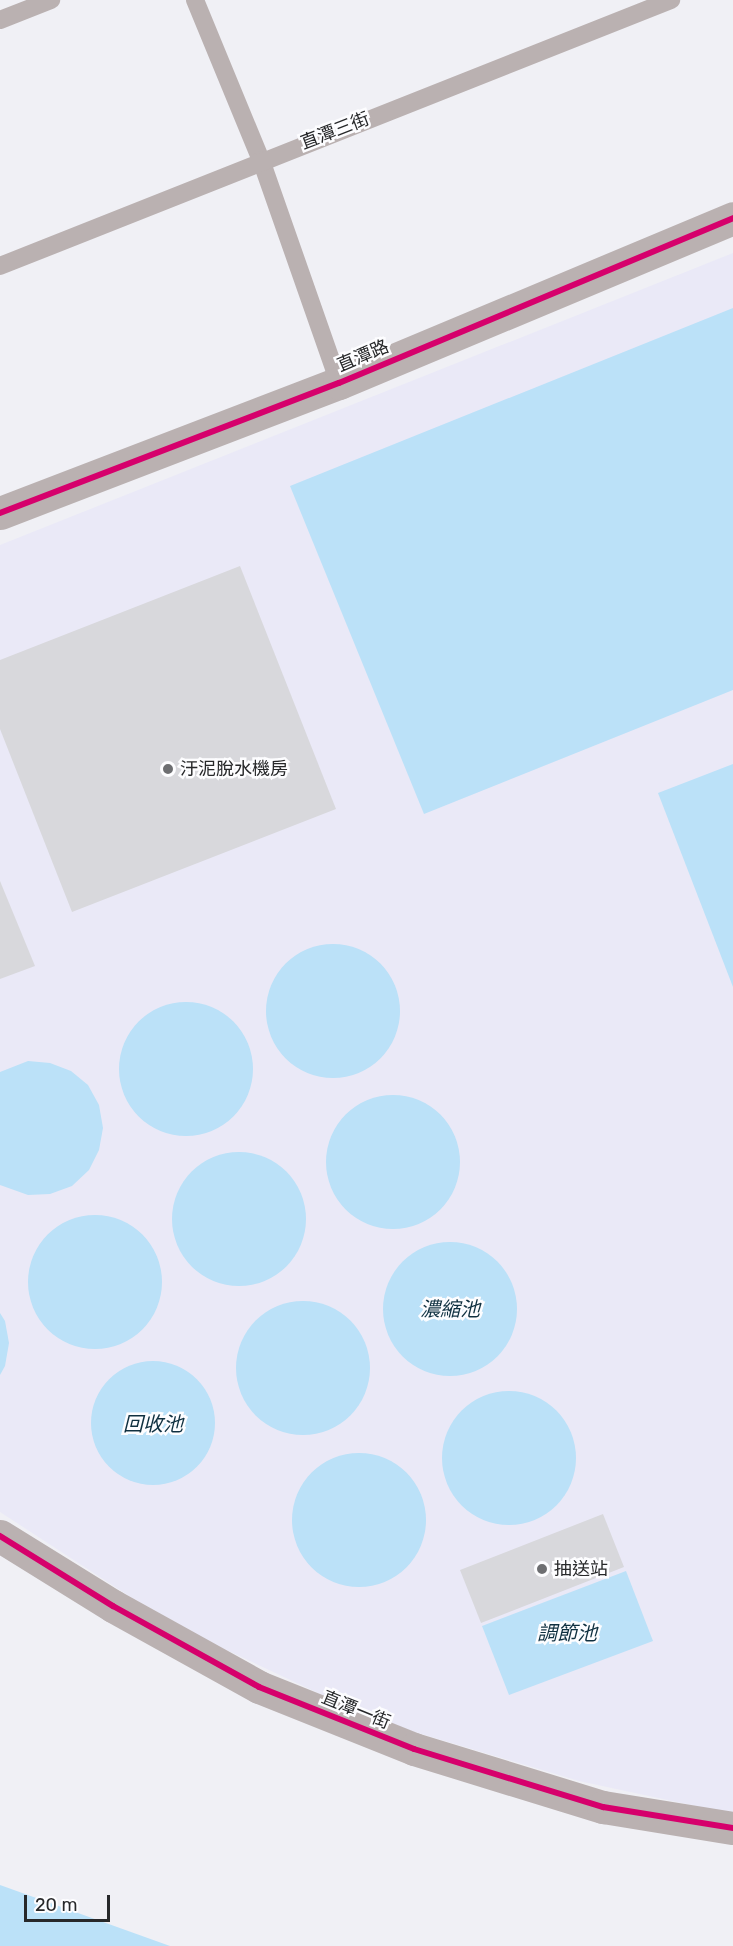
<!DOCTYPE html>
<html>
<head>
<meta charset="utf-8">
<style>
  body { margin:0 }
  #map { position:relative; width:733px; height:1946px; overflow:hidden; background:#f0f0f5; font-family:Rubik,"Noto Sans TC",sans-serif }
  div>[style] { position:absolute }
  .industrial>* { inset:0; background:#eae9f7 }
  .water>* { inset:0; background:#bbe1f8 }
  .round { border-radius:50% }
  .building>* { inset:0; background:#d8d8dc }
  .service>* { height:18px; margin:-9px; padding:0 9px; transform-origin:9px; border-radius:9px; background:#bab1b1 }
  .tertiary>* { height:33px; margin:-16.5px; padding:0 16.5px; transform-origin:16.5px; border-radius:16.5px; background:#bab1b1 }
  .cycleway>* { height:6px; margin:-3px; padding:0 3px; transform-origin:3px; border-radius:3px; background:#d6006c }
  .dots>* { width:16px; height:16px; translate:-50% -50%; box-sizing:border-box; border:3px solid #fdfdff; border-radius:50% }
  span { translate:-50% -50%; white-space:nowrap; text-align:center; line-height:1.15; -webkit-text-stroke:5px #fdfdff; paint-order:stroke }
  .street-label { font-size:18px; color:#27282a }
  .poi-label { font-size:18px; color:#27282a }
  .left { translate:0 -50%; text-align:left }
  .water-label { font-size:20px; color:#0f3040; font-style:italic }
  .scale { position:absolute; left:24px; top:1895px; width:86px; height:27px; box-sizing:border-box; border:3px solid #27282a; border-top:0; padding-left:8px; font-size:18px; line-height:21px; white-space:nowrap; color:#27282a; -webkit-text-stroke:4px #fdfdff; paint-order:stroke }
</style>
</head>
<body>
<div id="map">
  <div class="industrial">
    <i style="clip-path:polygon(733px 253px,733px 1814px,579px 1781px,378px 1721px,220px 1647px,129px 1596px,0 1512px,0 545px)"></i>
  </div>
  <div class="water">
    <i style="clip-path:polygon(733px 308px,733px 690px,424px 814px,290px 486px)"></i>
    <i style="clip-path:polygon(733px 764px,733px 987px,658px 793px)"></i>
    <i class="round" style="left:266px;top:944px;width:134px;height:134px"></i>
    <i class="round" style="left:119px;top:1002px;width:134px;height:134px"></i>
    <i style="clip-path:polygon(28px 1061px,50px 1063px,71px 1071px,88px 1085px,99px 1105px,103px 1128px,99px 1150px,89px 1170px,72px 1186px,50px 1194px,28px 1195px,0 1185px,0 1072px)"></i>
    <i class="round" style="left:326px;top:1095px;width:134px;height:134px"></i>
    <i class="round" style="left:172px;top:1152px;width:134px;height:134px"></i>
    <i class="round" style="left:28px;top:1215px;width:134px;height:134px"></i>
    <i class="round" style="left:383px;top:1242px;width:134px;height:134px"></i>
    <i class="round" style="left:236px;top:1301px;width:134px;height:134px"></i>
    <i style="clip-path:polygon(0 1313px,5px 1321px,9px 1343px,5px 1366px,0 1375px)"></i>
    <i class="round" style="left:91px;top:1361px;width:124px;height:124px"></i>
    <i class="round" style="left:442px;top:1391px;width:134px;height:134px"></i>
    <i class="round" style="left:292px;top:1453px;width:134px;height:134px"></i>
    <i style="clip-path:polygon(626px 1571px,653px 1641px,509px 1695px,482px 1626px)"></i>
    <i style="clip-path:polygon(0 1885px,170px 1946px,0 1946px)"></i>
  </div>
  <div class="building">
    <i style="clip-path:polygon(240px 566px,336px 809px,72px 912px,0 729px,0 660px)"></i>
    <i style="clip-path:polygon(0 881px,35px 966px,0 979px)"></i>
    <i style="clip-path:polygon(603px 1514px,624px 1567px,481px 1623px,460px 1570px)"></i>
  </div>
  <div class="service">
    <i style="left:195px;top:0;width:173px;rotate:67.6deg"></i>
    <i style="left:261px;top:160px;width:236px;rotate:70.7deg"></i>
    <i style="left:0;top:20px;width:55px;rotate:-21.4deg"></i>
    <i style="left:0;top:266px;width:722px;rotate:-21.62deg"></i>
  </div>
  <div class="tertiary">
    <i style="left:0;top:513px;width:363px;rotate:-21deg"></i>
    <i style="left:339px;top:383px;width:427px;rotate:-22.7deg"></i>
    <i style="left:0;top:1536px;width:133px;rotate:31.8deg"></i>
    <i style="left:113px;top:1606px;width:167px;rotate:29deg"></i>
    <i style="left:259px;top:1687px;width:167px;rotate:21.8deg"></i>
    <i style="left:414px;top:1749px;width:198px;rotate:17.1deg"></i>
    <i style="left:603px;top:1807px;width:132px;rotate:9.2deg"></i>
  </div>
  <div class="cycleway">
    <i style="left:0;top:513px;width:363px;rotate:-21deg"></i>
    <i style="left:339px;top:383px;width:427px;rotate:-22.7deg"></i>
    <i style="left:0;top:1536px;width:133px;rotate:31.8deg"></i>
    <i style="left:113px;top:1606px;width:167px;rotate:29deg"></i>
    <i style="left:259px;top:1687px;width:167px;rotate:21.8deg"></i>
    <i style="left:414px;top:1749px;width:198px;rotate:17.1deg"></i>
    <i style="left:603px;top:1807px;width:132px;rotate:9.2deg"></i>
  </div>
  <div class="dots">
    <i style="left:168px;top:769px;background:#6d6e71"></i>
    <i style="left:542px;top:1569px;background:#6d6e71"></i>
  </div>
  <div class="street-label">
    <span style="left:335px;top:131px;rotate:-21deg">直潭三街</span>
    <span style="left:363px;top:356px;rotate:-23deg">直潭路</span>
    <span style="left:356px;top:1710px;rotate:22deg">直潭一街</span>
  </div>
  <div class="poi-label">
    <span class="left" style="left:180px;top:769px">汙泥脫水機房</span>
    <span class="left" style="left:554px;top:1569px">抽送站</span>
  </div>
  <div class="water-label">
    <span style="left:450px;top:1309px">濃縮池</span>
    <span style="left:153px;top:1424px">回收池</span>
    <span style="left:567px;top:1633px">調節池</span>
  </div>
  <div class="scale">20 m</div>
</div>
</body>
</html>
